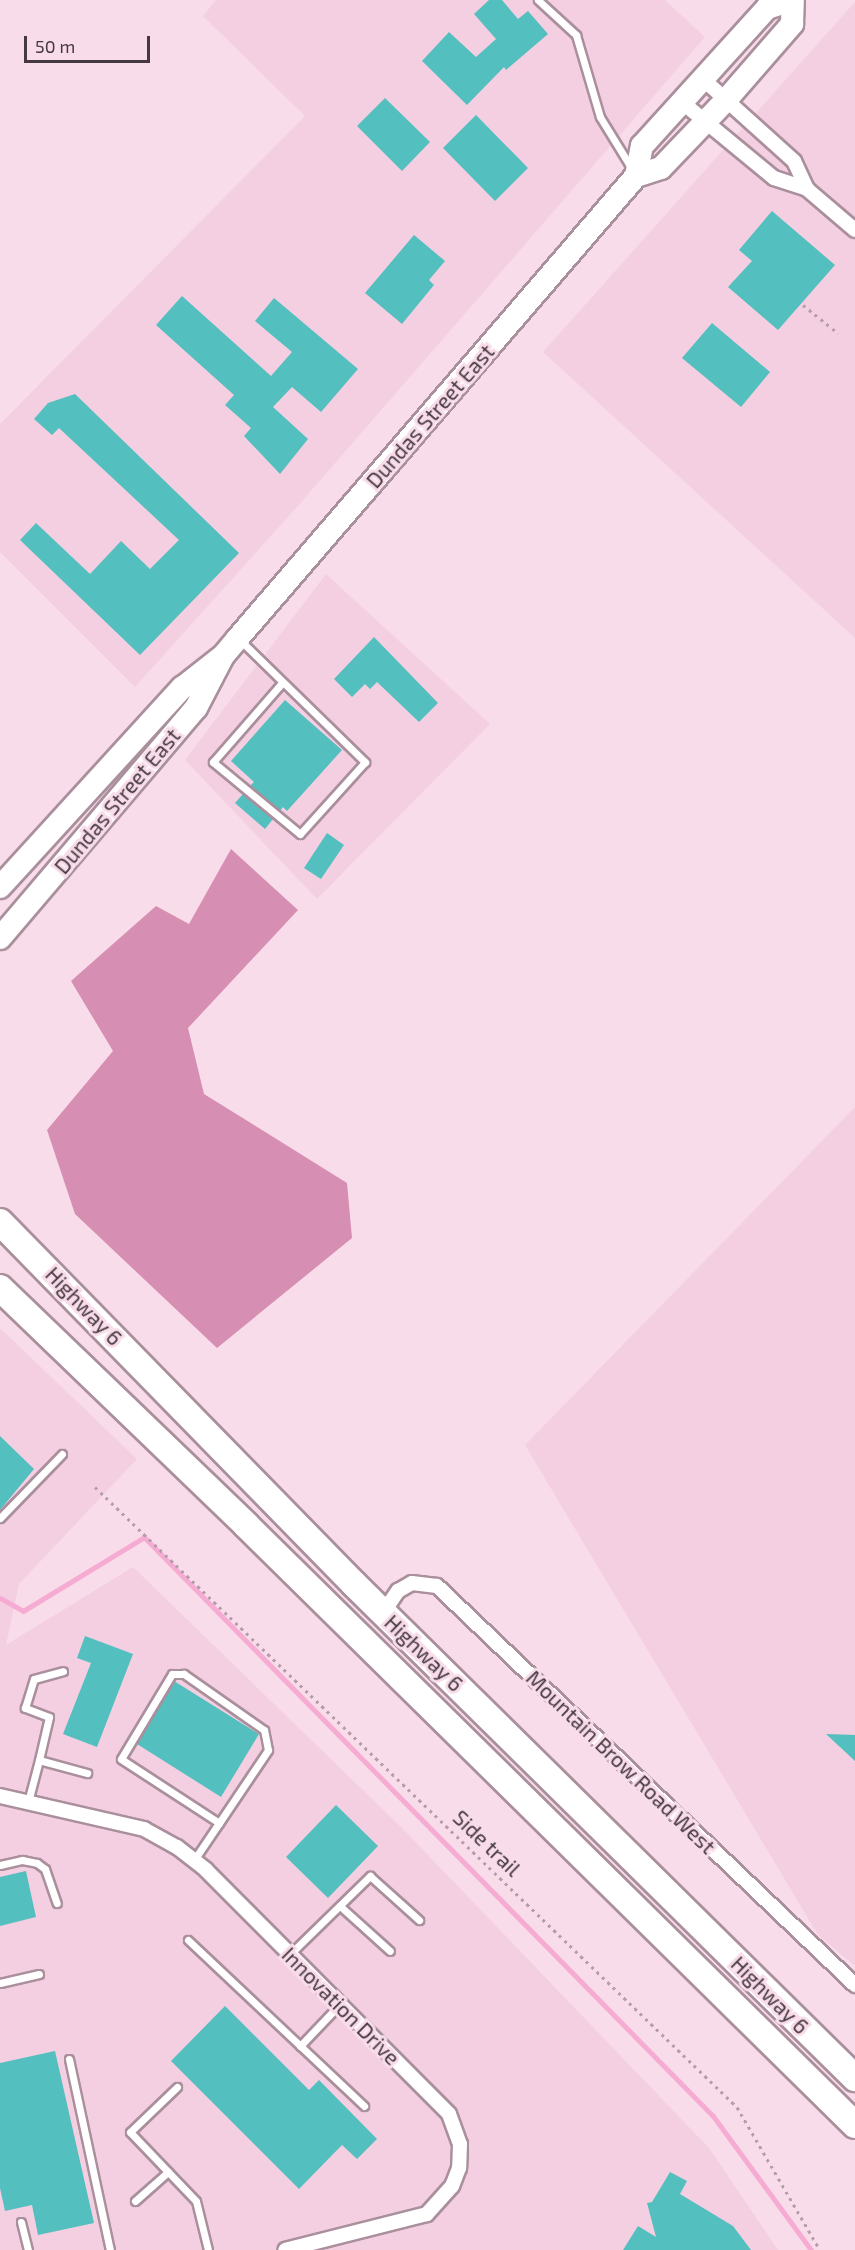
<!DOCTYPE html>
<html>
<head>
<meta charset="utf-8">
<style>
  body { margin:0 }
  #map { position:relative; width:855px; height:2250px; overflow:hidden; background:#f9dcea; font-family:"Exo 2",sans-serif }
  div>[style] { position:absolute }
  .built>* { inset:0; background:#f3cfe1 }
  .forest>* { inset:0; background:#d68eb3 }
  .stream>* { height:5px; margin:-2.5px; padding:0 2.5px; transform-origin:2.5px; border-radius:2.5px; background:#f6acd2 }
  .building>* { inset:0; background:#53bfbf }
  .path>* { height:3px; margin-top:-1.5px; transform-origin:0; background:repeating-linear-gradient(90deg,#b59ea9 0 3px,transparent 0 7.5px) }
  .roads { filter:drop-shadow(2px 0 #aa8f9c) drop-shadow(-2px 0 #aa8f9c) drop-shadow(0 2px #aa8f9c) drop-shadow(0 -2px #aa8f9c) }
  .lane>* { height:7px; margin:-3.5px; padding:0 3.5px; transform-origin:3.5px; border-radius:3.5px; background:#fff }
  .street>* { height:14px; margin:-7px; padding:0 7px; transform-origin:7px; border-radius:7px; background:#fff }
  .primary>* { height:22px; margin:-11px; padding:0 11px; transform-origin:11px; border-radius:11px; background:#fff }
  .highway>* { height:26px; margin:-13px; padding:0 13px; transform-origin:13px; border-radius:13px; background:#fff }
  span { translate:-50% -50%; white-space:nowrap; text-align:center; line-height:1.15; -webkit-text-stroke:6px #f9dcea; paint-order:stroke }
  .street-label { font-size:21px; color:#45393f }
  .scale { position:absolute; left:24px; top:36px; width:126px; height:27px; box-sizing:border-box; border:3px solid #45393f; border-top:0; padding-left:8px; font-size:18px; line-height:21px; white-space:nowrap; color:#45393f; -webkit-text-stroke:4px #f9dcea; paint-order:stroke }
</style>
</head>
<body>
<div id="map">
  <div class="built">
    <i style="clip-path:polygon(216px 0,665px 0,705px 37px,297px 507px,135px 687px,0 552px,0 424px,305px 116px,203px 16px)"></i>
    <i style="clip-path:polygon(855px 2px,855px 638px,543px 352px)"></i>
    <i style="clip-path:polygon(326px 574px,490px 724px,317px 899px,185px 760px)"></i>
    <i style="clip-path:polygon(855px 1107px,855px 1966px,818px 1935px,525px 1445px)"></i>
    <i style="clip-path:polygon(0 1328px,137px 1459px,19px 1584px,6px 1645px,133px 1567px,404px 1830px,709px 2148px,778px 2250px,0 2250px)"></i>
  </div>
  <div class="forest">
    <i style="clip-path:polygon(231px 849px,298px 910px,188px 1028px,204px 1094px,347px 1183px,352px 1238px,217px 1348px,75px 1214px,47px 1130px,113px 1051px,71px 981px,156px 906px,189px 924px)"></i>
  </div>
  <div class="stream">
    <i style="left:0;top:1598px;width:26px;rotate:29deg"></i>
    <i style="left:23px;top:1611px;width:142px;rotate:-31.4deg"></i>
    <i style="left:144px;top:1537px;width:812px;rotate:45.5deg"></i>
    <i style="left:713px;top:2116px;width:166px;rotate:53.8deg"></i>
  </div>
  <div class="building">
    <i style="clip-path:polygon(489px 0,502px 0,518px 19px,528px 11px,548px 34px,506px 70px,504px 67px,467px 105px,422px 61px,449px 32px,476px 57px,496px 39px,474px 14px)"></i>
    <i style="clip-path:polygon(385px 98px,430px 142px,402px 171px,357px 126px)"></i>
    <i style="clip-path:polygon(476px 115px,528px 168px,495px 201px,443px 148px)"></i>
    <i style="clip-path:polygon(772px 211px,835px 265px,778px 330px,728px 287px,752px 261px,739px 250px)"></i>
    <i style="clip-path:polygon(414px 235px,445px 261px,429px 280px,434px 285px,402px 324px,365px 293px)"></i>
    <i style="clip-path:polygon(182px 296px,271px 376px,292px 352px,255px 321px,274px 298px,358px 369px,321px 412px,292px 387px,273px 407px,308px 439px,280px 474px,244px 436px,251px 428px,225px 405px,234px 395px,156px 325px)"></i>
    <i style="clip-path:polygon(712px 323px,770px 372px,741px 407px,682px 358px)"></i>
    <i style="clip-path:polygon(75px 394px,239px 553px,140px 655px,20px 540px,36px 523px,90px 574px,121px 541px,150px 569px,179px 540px,59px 428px,52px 435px,34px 419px,48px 403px)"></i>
    <i style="clip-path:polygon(374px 637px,438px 703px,419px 722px,377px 682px,370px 689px,365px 684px,352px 697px,334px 679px)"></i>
    <i style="clip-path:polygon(285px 700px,342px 750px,287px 811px,283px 807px,280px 811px,250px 786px,254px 782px,231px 761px)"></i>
    <i style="clip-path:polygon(243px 794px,273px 819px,265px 829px,235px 803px)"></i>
    <i style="clip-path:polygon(327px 833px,344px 845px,321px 879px,304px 868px)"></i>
    <i style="clip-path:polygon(0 1436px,34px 1469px,0 1510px)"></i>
    <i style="clip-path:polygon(85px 1636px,133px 1654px,97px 1747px,63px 1734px,91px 1663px,77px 1658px)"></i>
    <i style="clip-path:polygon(174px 1681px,259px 1734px,221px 1797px,137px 1744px)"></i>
    <i style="clip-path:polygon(826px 1734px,855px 1735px,855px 1761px)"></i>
    <i style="clip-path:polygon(336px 1805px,378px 1846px,328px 1898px,286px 1857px)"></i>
    <i style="clip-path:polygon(26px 1871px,36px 1917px,0 1926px,0 1877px)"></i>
    <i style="clip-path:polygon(225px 2006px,309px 2090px,319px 2080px,377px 2139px,357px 2159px,342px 2145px,299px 2189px,171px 2061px)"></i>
    <i style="clip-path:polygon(55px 2051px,94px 2223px,38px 2235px,32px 2205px,5px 2211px,0 2188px,0 2063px)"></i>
    <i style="clip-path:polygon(670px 2172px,687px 2181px,680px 2194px,733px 2226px,751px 2250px,623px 2250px,638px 2226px,656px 2237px,647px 2203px,652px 2202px)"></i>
  </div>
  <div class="path">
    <i style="left:803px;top:305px;width:45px;rotate:38.7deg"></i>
    <i style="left:95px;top:1487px;width:893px;rotate:44deg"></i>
    <i style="left:737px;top:2107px;width:165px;rotate:59.9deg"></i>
  </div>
  <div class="roads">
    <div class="lane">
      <i style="left:538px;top:0;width:52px;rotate:42.6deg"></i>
      <i style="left:576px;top:35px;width:85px;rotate:73.7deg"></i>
      <i style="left:600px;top:117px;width:61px;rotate:58.4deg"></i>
      <i style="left:240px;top:640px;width:175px;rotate:44.3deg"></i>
      <i style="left:365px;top:762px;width:97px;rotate:132.1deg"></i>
      <i style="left:300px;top:834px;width:113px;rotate:-140.4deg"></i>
      <i style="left:213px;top:762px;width:105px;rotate:-48.9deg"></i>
      <i style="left:0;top:1518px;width:89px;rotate:-45.9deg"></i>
      <i style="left:39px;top:1760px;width:44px;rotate:-76.9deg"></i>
      <i style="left:49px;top:1717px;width:26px;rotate:-159deg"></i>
      <i style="left:25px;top:1708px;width:30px;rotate:-73deg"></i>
      <i style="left:34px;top:1679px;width:30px;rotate:-15deg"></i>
      <i style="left:28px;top:1802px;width:43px;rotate:-75.3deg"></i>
      <i style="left:39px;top:1760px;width:50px;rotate:15.2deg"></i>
      <i style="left:194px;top:1860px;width:45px;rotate:-56deg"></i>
      <i style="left:219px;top:1823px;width:88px;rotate:-56.1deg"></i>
      <i style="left:268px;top:1750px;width:20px;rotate:-101deg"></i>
      <i style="left:264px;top:1730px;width:98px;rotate:-145deg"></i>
      <i style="left:184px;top:1674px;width:12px;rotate:180deg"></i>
      <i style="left:172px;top:1674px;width:99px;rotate:121deg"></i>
      <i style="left:121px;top:1759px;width:117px;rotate:33.1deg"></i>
      <i style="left:0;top:1865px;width:23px;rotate:-13deg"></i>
      <i style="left:22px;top:1860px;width:15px;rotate:11deg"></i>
      <i style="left:37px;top:1863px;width:10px;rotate:37deg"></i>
      <i style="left:45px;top:1869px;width:36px;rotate:71deg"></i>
      <i style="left:340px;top:1906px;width:67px;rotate:42deg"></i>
      <i style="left:188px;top:1940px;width:242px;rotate:43.3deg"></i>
      <i style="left:290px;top:1954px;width:112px;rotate:-44.3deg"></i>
      <i style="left:370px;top:1876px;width:66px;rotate:41.9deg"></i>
      <i style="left:0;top:1983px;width:40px;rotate:-13deg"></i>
      <i style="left:300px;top:2046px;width:58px;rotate:-46.4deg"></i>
      <i style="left:69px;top:2059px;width:195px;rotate:77.9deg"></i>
      <i style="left:177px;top:2087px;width:65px;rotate:136.2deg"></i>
      <i style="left:130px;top:2132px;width:95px;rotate:46.3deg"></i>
      <i style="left:196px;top:2201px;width:50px;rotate:76.2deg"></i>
      <i style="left:135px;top:2201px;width:44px;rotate:-41.3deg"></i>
      <i style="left:21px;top:2222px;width:29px;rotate:76deg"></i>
    </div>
    <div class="street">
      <i style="left:704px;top:80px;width:121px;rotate:42deg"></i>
      <i style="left:794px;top:161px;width:31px;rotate:65deg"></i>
      <i style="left:683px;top:103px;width:118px;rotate:39.5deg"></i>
      <i style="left:774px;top:178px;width:35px;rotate:18deg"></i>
      <i style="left:807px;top:189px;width:63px;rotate:40.5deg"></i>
      <i style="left:383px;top:1613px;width:27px;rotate:-56deg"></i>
      <i style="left:398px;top:1591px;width:16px;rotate:-30deg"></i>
      <i style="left:412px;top:1583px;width:25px;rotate:7deg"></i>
      <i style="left:437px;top:1586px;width:578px;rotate:43.67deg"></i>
      <i style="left:0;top:1796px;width:148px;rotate:12.9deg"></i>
      <i style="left:144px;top:1829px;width:38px;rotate:29deg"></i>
      <i style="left:177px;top:1847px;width:37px;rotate:38deg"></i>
      <i style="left:206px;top:1870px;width:344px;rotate:45.1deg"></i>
      <i style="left:449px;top:2114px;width:32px;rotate:70deg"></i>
      <i style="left:460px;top:2144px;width:24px;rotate:92deg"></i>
      <i style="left:459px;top:2168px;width:19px;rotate:111deg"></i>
      <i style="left:452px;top:2186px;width:38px;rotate:132deg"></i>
      <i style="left:427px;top:2214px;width:146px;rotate:165.8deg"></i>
    </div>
    <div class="primary">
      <i style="left:636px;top:176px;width:26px;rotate:-18deg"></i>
      <i style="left:661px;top:168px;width:94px;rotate:-46.3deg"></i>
      <i style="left:726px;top:100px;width:101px;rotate:-49deg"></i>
      <i style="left:792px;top:24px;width:24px;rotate:-88deg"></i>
      <i style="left:0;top:887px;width:270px;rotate:-47.6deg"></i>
      <i style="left:182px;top:688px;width:47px;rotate:-38.1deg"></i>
      <i style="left:0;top:938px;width:302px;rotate:-49.6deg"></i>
      <i style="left:196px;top:708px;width:59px;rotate:-62.6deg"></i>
      <i style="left:223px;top:656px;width:23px;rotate:-50deg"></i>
      <i style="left:238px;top:638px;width:610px;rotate:-49.26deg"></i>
      <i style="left:636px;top:176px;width:31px;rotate:-79deg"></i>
      <i style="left:642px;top:146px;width:186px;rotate:-47.8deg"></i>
      <i style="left:767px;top:8px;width:26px;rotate:-18deg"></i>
    </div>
    <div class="highway">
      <i style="left:0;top:1222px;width:506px;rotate:45.64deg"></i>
      <i style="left:354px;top:1584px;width:704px;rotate:44.6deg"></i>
      <i style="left:0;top:1288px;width:342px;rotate:43.9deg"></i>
      <i style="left:246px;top:1525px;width:855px;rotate:44.57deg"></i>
    </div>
  </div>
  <div class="street-label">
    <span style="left:430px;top:416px;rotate:-49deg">Dundas Street East</span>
    <span style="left:117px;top:801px;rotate:-50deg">Dundas Street East</span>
    <span style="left:84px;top:1306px;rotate:46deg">Highway 6</span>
    <span style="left:424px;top:1653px;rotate:44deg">Highway 6</span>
    <span style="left:621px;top:1762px;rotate:44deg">Mountain Brow Road West</span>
    <span style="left:487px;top:1843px;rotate:44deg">Side trail</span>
    <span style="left:770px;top:1995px;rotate:45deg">Highway 6</span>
    <span style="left:341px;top:2006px;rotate:45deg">Innovation Drive</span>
  </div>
  <div class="scale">50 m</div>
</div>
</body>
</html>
